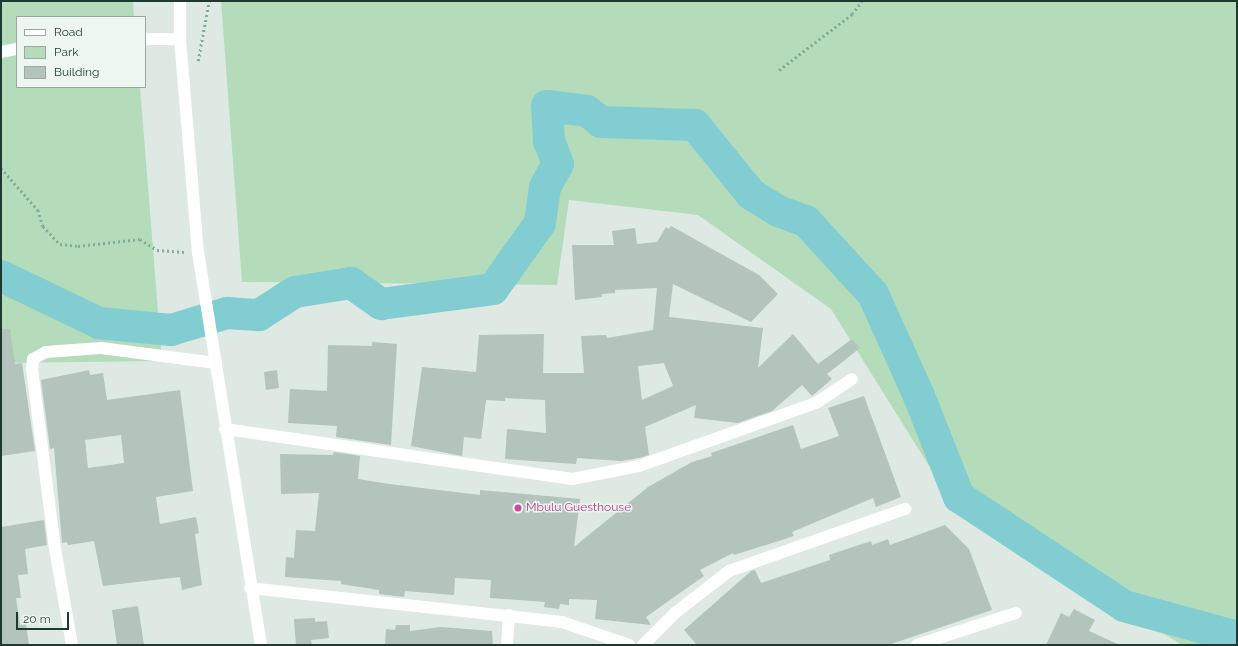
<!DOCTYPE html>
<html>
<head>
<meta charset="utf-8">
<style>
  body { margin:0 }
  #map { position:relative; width:1238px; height:646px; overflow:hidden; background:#dde9e2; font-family:Raleway,sans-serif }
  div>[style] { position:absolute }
  .green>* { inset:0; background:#b4dcbb }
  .river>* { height:32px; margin:-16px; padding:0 16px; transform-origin:16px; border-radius:16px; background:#82cdd1 }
  .building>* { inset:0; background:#b2c4bb }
  .path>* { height:2.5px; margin-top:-1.25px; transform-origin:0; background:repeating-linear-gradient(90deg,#7cae99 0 2px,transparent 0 5px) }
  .minor>* { height:12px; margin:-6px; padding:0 6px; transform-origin:6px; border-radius:6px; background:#fff }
  .tertiary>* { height:12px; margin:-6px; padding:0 6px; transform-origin:6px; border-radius:6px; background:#fff }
  .dots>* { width:11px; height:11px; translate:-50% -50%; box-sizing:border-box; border:2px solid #edf6f1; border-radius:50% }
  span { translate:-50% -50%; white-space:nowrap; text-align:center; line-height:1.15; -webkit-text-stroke:3px #edf6f1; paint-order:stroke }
  .hotel-label { font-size:12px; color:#b23c85 }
  .left { translate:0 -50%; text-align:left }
  .frame { position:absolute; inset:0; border:2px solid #1e392f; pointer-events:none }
  .legend { position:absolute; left:16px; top:16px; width:130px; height:72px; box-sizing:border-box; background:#edf6f1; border:1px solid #9aaaa3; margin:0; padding:5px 7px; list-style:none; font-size:12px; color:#1e392f }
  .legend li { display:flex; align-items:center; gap:8px; height:20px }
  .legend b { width:20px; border:1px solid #9aaaa3 }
  .scale { position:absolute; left:16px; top:612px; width:53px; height:18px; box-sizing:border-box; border:2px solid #1e392f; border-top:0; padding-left:5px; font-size:12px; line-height:14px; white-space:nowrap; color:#1e392f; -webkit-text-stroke:3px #edf6f1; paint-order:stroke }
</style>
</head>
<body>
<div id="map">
  <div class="green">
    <i style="clip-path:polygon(1px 1px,133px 1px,134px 17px,17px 17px,17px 87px,140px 87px,162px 361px,1px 363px)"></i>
    <i style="clip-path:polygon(221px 1px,1237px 1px,1237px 645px,1182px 645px,951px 501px,831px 309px,698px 215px,569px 200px,557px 285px,242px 282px)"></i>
  </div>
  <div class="river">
    <i style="left:1px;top:276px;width:109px;rotate:25.6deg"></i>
    <i style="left:99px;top:323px;width:72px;rotate:5.6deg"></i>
    <i style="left:171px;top:330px;width:59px;rotate:-16.9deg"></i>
    <i style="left:227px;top:313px;width:32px;rotate:4deg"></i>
    <i style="left:259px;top:315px;width:43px;rotate:-32.6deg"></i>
    <i style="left:295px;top:292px;width:57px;rotate:-9.1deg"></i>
    <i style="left:351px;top:283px;width:37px;rotate:35deg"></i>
    <i style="left:381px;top:304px;width:113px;rotate:-7.6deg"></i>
    <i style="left:493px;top:289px;width:81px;rotate:-54.5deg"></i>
    <i style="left:540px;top:223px;width:36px;rotate:-82deg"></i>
    <i style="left:545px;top:187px;width:26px;rotate:-61deg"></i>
    <i style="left:558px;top:164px;width:25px;rotate:-111deg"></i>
    <i style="left:549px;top:141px;width:35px;rotate:-93deg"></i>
    <i style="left:547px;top:106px;width:40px;rotate:7.1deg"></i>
    <i style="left:587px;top:111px;width:18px;rotate:38deg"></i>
    <i style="left:601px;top:122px;width:94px;rotate:1.8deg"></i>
    <i style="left:695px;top:125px;width:89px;rotate:50.9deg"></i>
    <i style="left:751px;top:194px;width:32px;rotate:32deg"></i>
    <i style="left:778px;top:211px;width:30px;rotate:20deg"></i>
    <i style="left:806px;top:221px;width:99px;rotate:47.5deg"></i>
    <i style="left:873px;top:294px;width:112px;rotate:65.7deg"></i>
    <i style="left:919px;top:396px;width:109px;rotate:68.4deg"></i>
    <i style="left:959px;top:497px;width:198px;rotate:33.4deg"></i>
    <i style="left:1124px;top:606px;width:117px;rotate:15.3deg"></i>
  </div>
  <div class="building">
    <i style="clip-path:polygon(evenodd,671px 226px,759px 275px,778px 294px,751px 322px,673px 284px,669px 317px,763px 328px,758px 368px,793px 334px,818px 364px,852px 339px,860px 348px,827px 374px,832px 379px,812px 396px,802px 385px,772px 411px,738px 423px,694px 418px,696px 405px,645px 427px,649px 455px,639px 458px,621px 461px,577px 458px,576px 464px,505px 459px,507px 429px,546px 433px,545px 400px,505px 398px,505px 401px,486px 400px,481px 439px,464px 437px,462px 456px,411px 446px,422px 367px,476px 372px,479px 335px,544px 334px,543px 373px,584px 373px,581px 336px,606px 335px,607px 338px,653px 330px,657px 288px,615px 290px,615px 293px,602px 294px,602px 297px,575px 300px,572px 245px,614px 245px,612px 231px,635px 228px,637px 244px,657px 242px,666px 227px,669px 229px,671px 226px,664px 363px,673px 386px,642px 400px,638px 366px,664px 363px)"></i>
    <i style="clip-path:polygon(1px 329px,10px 329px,15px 364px,22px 363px,35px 451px,1px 456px)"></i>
    <i style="clip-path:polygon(372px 342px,397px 344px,391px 445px,336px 437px,337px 426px,288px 423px,290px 389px,327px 391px,328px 345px,372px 346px)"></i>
    <i style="clip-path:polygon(evenodd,89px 370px,90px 375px,103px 373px,107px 400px,180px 390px,193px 491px,156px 497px,160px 524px,196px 517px,199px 533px,195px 534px,202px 585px,182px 590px,180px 577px,103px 586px,94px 541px,68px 545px,67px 542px,62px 543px,54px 448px,50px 449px,41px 380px,89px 370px,121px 435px,124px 463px,88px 468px,85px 440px,121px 435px)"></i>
    <i style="clip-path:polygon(277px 370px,279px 388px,266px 390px,264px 372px)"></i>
    <i style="clip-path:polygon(864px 396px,901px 497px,876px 507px,873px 498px,792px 532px,794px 536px,734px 555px,733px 553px,700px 570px,704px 576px,646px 617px,651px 625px,595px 619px,597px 600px,569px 599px,569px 605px,560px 604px,559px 609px,544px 607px,545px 602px,490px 598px,491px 580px,455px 578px,454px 595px,405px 591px,404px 597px,379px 594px,379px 590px,341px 584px,341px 581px,285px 577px,286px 557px,294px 558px,296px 530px,315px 531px,319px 493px,281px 494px,280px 454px,333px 455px,334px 452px,360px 456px,358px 479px,389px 484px,480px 495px,480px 490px,580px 499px,574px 547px,648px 487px,692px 462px,712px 456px,711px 453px,793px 425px,801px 449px,839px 436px,828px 408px)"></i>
    <i style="clip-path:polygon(44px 520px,47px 545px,25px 549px,28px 574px,18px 575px,21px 598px,16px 598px,20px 625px,26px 624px,29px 645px,1px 645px,1px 527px)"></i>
    <i style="clip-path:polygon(945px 525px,969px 549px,992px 610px,888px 645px,697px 645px,684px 630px,751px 571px,755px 570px,761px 583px,830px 560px,829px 555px,871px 541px,872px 545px,888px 539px,890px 545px)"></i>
    <i style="clip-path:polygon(138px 606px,144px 645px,117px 645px,112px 610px)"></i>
    <i style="clip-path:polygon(1074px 609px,1095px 620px,1089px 631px,1120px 645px,1046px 645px,1061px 613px,1069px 617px)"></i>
    <i style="clip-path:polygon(315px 618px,315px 622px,327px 621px,329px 638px,311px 640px,312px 645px,296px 645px,294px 619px)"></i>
    <i style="clip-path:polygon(396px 625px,410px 625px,410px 631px,441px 627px,492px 631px,493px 645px,385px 645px,386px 629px,395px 630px)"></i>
  </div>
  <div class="path">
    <i style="left:198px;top:61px;width:61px;rotate:-79.6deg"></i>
    <i style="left:779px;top:70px;width:92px;rotate:-37.5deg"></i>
    <i style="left:852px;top:14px;width:16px;rotate:-52deg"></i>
    <i style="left:1px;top:168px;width:56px;rotate:48.6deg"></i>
    <i style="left:38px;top:210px;width:17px;rotate:73deg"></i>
    <i style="left:43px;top:226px;width:25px;rotate:47deg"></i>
    <i style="left:60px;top:244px;width:18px;rotate:6deg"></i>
    <i style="left:78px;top:246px;width:62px;rotate:-6.4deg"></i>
    <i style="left:140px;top:239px;width:20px;rotate:33deg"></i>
    <i style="left:157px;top:250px;width:27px;rotate:4deg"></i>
  </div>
  <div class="minor">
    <i style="left:145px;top:39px;width:35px"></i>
    <i style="left:1px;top:52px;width:16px;rotate:-11deg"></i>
    <i style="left:225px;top:429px;width:351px;rotate:8.2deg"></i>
    <i style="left:572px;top:479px;width:68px;rotate:-11deg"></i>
    <i style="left:639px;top:466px;width:188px;rotate:-19.6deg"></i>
    <i style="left:816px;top:403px;width:43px;rotate:-33.7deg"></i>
    <i style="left:250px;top:588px;width:314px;rotate:6.2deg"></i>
    <i style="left:562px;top:622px;width:71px;rotate:18.9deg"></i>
    <i style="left:72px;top:645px;width:97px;rotate:-100deg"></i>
    <i style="left:55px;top:549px;width:180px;rotate:-97.3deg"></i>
    <i style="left:32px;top:370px;width:11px;rotate:-85deg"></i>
    <i style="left:33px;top:359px;width:15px;rotate:-28deg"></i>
    <i style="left:46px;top:352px;width:55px;rotate:-4.2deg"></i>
    <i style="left:101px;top:348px;width:116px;rotate:7.4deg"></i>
    <i style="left:507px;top:645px;width:30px;rotate:-86deg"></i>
    <i style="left:643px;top:645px;width:45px;rotate:-45deg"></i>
    <i style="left:675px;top:613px;width:68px;rotate:-37.9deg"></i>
    <i style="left:729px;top:571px;width:187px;rotate:-19.4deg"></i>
    <i style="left:917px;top:645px;width:104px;rotate:-17.9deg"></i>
  </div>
  <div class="tertiary">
    <i style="left:180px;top:1px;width:38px;rotate:90deg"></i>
    <i style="left:180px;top:39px;width:214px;rotate:85.2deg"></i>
    <i style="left:198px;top:252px;width:398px;rotate:80.9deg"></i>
  </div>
  <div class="dots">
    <i style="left:518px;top:508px;background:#d1479c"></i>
  </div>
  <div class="hotel-label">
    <span class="left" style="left:526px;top:508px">Mbulu Guesthouse</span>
  </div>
  <div class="frame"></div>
  <ul class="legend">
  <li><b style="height:5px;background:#fff"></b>Road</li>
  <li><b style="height:11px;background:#b4dcbb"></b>Park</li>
  <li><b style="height:11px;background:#b2c4bb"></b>Building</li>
  </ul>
  <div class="scale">20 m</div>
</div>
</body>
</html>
